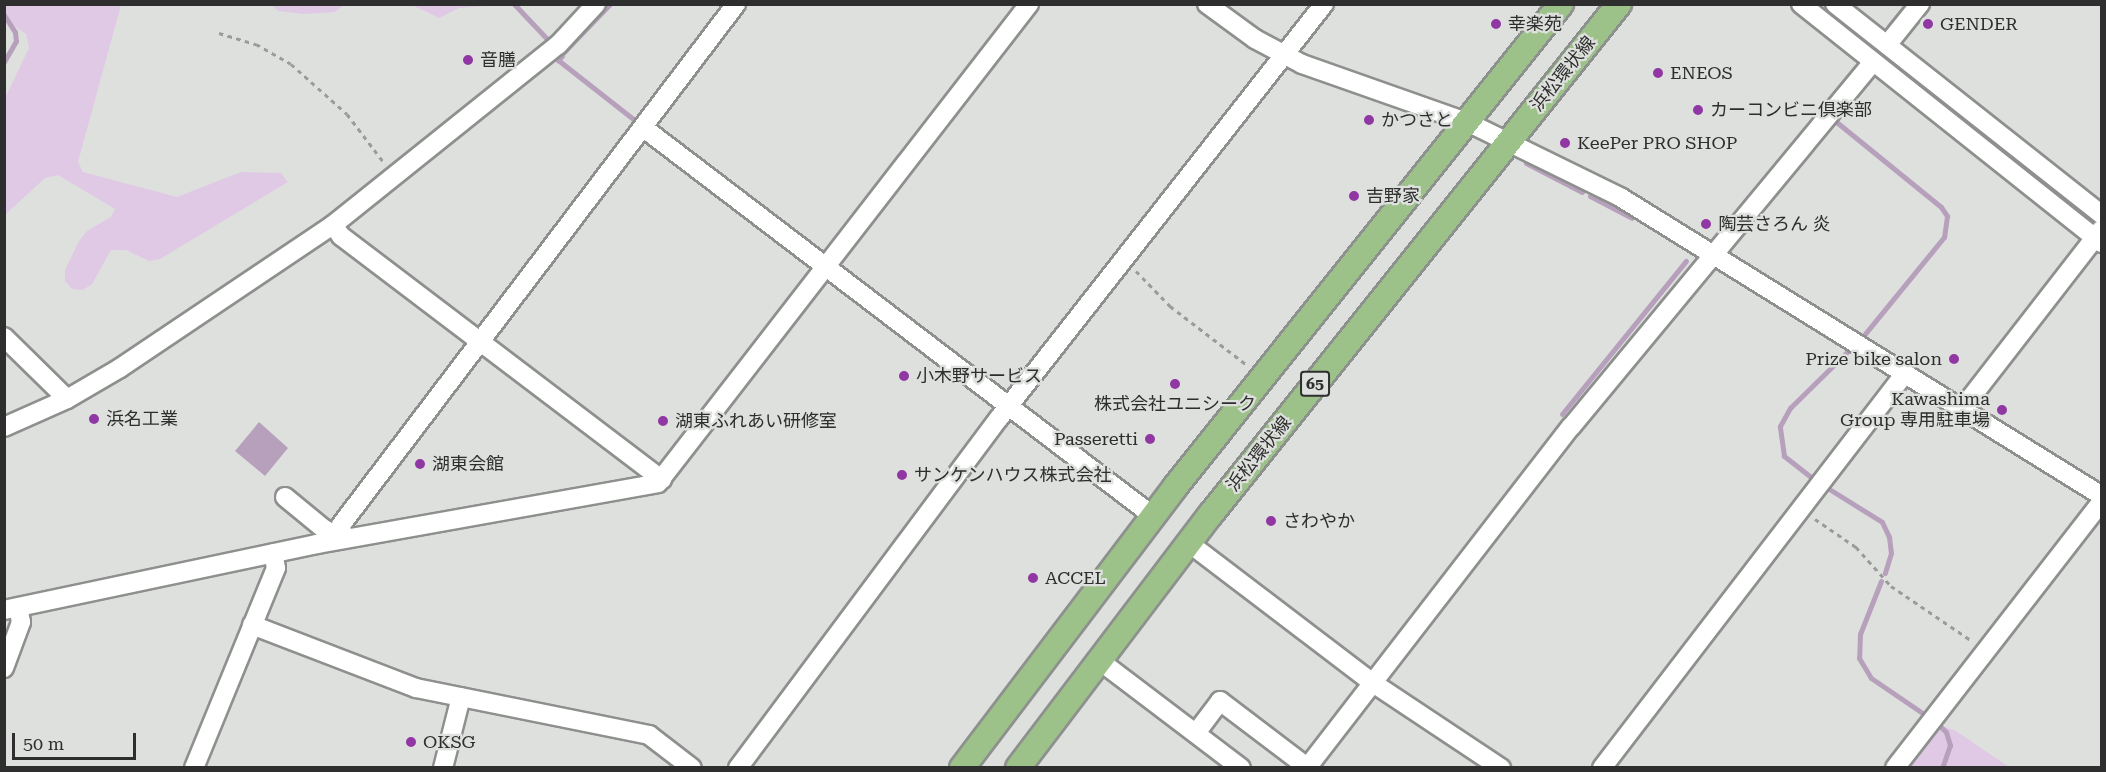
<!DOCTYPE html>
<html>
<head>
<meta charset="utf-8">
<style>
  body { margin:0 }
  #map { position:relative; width:2106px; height:772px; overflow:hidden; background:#dee0dd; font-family:"Roboto Serif","Noto Sans JP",serif }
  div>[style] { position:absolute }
  .green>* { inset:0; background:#e0c9e5 }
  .water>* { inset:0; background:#b7a0bc }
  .stream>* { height:5px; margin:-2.5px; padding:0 2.5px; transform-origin:2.5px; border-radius:2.5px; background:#b7a0bc }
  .path>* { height:3px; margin-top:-1.5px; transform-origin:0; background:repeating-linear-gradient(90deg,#9a9c99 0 4.5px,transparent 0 9px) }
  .roads { filter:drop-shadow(2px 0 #8e908e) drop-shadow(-2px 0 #8e908e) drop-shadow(0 2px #8e908e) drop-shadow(0 -2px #8e908e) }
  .minor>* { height:18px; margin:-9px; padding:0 9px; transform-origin:9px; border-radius:9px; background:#fff }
  .major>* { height:24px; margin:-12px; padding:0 12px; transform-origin:12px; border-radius:12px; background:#9cc28a }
  .dots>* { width:16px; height:16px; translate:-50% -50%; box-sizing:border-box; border:3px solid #dee0dd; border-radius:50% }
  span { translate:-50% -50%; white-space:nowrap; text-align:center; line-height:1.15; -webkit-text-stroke:4.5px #dee0dd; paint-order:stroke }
  .shield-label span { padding:2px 4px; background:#dee0dd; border:2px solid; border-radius:4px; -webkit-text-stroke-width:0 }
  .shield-label { font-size:16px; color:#2d2e2d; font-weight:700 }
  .poi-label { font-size:18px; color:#2d2e2d }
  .left { translate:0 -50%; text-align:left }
  .right { translate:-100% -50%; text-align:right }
  .street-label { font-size:18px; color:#2d2e2d }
  .frame { position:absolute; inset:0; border:6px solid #2d2e2d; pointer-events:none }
  .scale { position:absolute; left:12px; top:733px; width:124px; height:27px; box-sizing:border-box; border:3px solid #2d2e2d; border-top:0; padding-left:8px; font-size:18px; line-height:21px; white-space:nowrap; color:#2d2e2d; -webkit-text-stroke:4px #dee0dd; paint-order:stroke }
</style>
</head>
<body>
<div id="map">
  <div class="green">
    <i style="clip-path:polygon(5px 4px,121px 5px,78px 162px,83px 172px,177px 197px,241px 172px,281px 173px,288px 182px,160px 259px,149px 261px,126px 250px,111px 250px,92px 284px,83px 290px,72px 289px,65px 281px,65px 270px,79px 241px,87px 231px,111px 217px,115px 209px,58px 175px,45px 178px,5px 215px,5px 98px,29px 48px,26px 34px,5px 20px)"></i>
    <i style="clip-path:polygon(272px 5px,272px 4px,344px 5px,335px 12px,304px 14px,278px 11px)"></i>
    <i style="clip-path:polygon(412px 5px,499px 5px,459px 8px,439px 18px)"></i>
    <i style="clip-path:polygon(1945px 727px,1956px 731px,2009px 767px,1903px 768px,1936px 728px)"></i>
  </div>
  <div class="water">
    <i style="clip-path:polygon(259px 422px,288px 448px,265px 476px,235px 451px)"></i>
  </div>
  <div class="stream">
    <i style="left:514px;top:4px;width:50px;rotate:46.6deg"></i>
    <i style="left:4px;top:15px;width:20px;rotate:57deg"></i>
    <i style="left:15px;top:32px;width:9px;rotate:84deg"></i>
    <i style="left:16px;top:41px;width:24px;rotate:120deg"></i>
    <i style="left:1889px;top:26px;width:28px;rotate:-51deg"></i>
    <i style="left:561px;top:55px;width:71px;rotate:-46.1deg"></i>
    <i style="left:562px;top:56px;width:6px;rotate:135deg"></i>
    <i style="left:558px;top:60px;width:100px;rotate:38.1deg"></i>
    <i style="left:1824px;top:112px;width:4px;rotate:-146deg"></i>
    <i style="left:1821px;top:110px;width:54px;rotate:-51deg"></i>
    <i style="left:1834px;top:120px;width:138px;rotate:39.1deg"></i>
    <i style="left:1941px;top:207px;width:11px;rotate:56deg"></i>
    <i style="left:1947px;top:216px;width:21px;rotate:98deg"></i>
    <i style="left:1944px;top:237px;width:127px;rotate:129.2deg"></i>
    <i style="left:1526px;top:163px;width:63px;rotate:27.4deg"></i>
    <i style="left:1590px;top:196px;width:47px;rotate:27.6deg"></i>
    <i style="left:1562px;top:414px;width:197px;rotate:-51deg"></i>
    <i style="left:1816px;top:481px;width:41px;rotate:-142deg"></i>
    <i style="left:1784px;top:456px;width:30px;rotate:-98deg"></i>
    <i style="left:1780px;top:426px;width:21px;rotate:-61deg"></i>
    <i style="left:1790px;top:408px;width:83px;rotate:-44.5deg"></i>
    <i style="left:1826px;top:487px;width:66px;rotate:32deg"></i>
    <i style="left:1882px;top:522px;width:17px;rotate:65deg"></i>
    <i style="left:1889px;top:537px;width:16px;rotate:83deg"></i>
    <i style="left:1891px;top:553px;width:21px;rotate:107deg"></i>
    <i style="left:1881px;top:581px;width:57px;rotate:111.6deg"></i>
    <i style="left:1860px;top:634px;width:24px;rotate:92deg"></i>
    <i style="left:1859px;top:658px;width:23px;rotate:59deg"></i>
    <i style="left:1871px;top:678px;width:68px;rotate:34.2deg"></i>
    <i style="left:1937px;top:723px;width:13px;rotate:45deg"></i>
    <i style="left:1946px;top:732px;width:14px;rotate:73deg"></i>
    <i style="left:1950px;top:745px;width:24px;rotate:109deg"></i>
  </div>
  <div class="path">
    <i style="left:219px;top:33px;width:39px;rotate:17deg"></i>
    <i style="left:256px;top:44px;width:40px;rotate:29.7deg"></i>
    <i style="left:291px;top:64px;width:75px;rotate:41.8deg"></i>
    <i style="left:347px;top:114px;width:63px;rotate:52.8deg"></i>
    <i style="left:1136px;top:271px;width:49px;rotate:45.8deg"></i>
    <i style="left:1170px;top:306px;width:97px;rotate:37.5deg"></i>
    <i style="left:1815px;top:519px;width:50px;rotate:34.3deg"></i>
    <i style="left:1856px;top:547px;width:52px;rotate:48.1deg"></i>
    <i style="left:1891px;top:586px;width:98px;rotate:34.2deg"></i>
  </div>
  <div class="roads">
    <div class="minor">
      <i style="left:1207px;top:4px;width:59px;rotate:36.1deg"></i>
      <i style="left:1255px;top:39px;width:53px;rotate:28deg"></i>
      <i style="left:1302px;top:64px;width:175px;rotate:19.4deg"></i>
      <i style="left:1467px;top:122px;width:170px;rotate:26.1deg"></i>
      <i style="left:1620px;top:197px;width:567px;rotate:31.81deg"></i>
      <i style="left:1801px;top:4px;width:384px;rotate:38.5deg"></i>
      <i style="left:1835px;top:4px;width:340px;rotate:38.3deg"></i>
      <i style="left:1887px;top:45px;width:53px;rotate:-51.2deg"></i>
      <i style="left:645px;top:129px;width:639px;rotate:37.3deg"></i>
      <i style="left:333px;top:225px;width:14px;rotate:54deg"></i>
      <i style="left:341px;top:236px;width:403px;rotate:37.2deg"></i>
      <i style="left:4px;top:337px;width:88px;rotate:44.5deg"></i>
      <i style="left:1962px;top:409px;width:227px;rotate:-52.2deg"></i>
      <i style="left:4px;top:427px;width:69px;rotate:-24deg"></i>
      <i style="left:67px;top:399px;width:61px;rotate:-30.3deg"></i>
      <i style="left:120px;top:368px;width:257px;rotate:-33.9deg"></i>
      <i style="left:333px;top:225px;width:288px;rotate:-38.7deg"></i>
      <i style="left:558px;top:45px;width:56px;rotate:-47.2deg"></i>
      <i style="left:285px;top:497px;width:50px;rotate:39.4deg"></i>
      <i style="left:324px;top:529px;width:21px;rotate:28deg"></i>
      <i style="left:343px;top:539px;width:14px;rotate:-98deg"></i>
      <i style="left:341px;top:525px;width:654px;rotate:-52.83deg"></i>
      <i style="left:1189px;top:543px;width:231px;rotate:37.3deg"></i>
      <i style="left:1373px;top:683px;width:154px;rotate:33.6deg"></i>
      <i style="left:4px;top:610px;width:320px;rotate:-11.9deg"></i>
      <i style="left:317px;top:544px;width:346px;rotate:-10.1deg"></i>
      <i style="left:658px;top:483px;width:606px;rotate:-52.24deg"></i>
      <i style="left:252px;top:625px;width:176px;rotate:21deg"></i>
      <i style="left:416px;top:688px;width:238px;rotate:11.4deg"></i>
      <i style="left:649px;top:735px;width:54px;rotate:37.5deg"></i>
      <i style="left:1100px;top:661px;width:177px;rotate:37.2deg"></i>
      <i style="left:4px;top:668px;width:49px;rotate:-69.7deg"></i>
      <i style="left:21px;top:622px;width:15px;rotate:-101deg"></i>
      <i style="left:1196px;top:733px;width:40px;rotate:-53deg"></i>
      <i style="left:1220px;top:701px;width:109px;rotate:37.2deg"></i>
      <i style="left:194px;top:768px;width:216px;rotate:-67.7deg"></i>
      <i style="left:276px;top:568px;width:15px;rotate:-101deg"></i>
      <i style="left:443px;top:768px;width:73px;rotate:-75.8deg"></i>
      <i style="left:738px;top:768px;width:438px;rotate:-53.3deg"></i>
      <i style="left:1000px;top:417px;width:525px;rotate:-51.89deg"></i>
      <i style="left:1307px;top:768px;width:431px;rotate:-52.3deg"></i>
      <i style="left:1571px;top:427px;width:474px;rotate:-50.4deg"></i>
      <i style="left:1602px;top:768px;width:498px;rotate:-52.5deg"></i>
      <i style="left:1895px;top:768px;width:338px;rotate:-52.2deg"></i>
    </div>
    <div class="major">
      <i style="left:962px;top:768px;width:353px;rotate:-52.8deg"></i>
      <i style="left:1175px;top:487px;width:618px;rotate:-51.37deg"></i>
      <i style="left:1018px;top:768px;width:319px;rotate:-52.8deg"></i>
      <i style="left:1211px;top:514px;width:653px;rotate:-51.34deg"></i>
    </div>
  </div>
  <div class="dots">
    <i style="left:1496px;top:24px;background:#9137a3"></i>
    <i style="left:1928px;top:24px;background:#9137a3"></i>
    <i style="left:468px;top:60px;background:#9137a3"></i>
    <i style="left:1658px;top:73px;background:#9137a3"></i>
    <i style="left:1698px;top:110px;background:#9137a3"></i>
    <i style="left:1369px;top:120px;background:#9137a3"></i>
    <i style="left:1565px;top:143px;background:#9137a3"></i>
    <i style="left:1354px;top:196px;background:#9137a3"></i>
    <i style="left:1706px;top:224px;background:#9137a3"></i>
    <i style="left:1954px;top:359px;background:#9137a3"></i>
    <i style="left:904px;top:376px;background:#9137a3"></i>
    <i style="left:1175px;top:384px;background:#9137a3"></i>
    <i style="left:2002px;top:410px;background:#9137a3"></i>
    <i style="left:94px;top:419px;background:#9137a3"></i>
    <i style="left:663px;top:421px;background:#9137a3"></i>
    <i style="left:1150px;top:439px;background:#9137a3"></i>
    <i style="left:420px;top:464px;background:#9137a3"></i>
    <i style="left:902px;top:475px;background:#9137a3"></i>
    <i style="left:1271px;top:521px;background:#9137a3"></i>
    <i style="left:1033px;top:578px;background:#9137a3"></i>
    <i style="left:411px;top:742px;background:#9137a3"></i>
  </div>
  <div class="shield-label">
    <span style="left:1315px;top:384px">65</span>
  </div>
  <div class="poi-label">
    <span class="left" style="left:1508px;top:24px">幸楽苑</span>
    <span class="left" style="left:1940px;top:24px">GENDER</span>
    <span class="left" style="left:480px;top:60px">音膳</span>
    <span class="left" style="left:1670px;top:73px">ENEOS</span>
    <span class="left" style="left:1710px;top:110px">カーコンビニ倶楽部</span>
    <span class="left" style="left:1381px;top:120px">かつさと</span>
    <span class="left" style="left:1577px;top:143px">KeePer PRO SHOP</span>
    <span class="left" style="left:1366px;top:196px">吉野家</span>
    <span class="left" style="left:1718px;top:224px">陶芸さろん 炎</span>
    <span class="right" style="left:1942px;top:359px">Prize bike salon</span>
    <span class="left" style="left:916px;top:376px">小木野サービス</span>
    <span class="right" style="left:1990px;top:410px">Kawashima<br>Group 専用駐車場</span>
    <span style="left:1175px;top:404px">株式会社ユニシーク</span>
    <span class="left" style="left:106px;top:419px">浜名工業</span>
    <span class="left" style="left:675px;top:421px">湖東ふれあい研修室</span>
    <span class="right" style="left:1138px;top:439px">Passeretti</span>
    <span class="left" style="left:432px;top:464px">湖東会館</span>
    <span class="left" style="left:914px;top:475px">サンケンハウス株式会社</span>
    <span class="left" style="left:1283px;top:521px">さわやか</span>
    <span class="left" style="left:1045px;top:578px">ACCEL</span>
    <span class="left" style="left:423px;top:742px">OKSG</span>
  </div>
  <div class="street-label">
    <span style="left:1563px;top:74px;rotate:-51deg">浜松環状線</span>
    <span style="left:1259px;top:454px;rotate:-51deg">浜松環状線</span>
  </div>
  <div class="frame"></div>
  <div class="scale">50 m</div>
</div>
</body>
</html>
